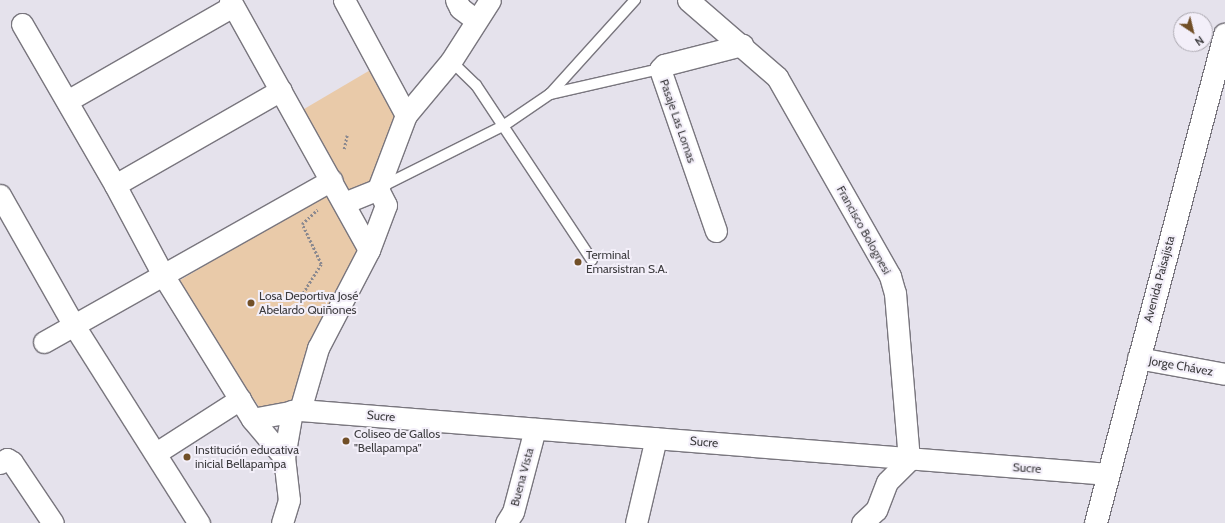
<!DOCTYPE html>
<html>
<head>
<meta charset="utf-8">
<style>
  body { margin:0 }
  #map { position:relative; width:1225px; height:523px; overflow:hidden; background:#e5e2ec; font-family:Cabin,sans-serif }
  div>[style] { position:absolute }
  .green>* { inset:0; background:#e9caa9 }
  .path>* { height:2.5px; margin-top:-1.25px; transform-origin:0; background:repeating-linear-gradient(90deg,#8b898f 0 2px,transparent 0 4px) }
  .roads { filter:drop-shadow(1px 0 #79767e) drop-shadow(-1px 0 #79767e) drop-shadow(0 1px #79767e) drop-shadow(0 -1px #79767e) }
  .service>* { height:10px; margin:-5px; padding:0 5px; transform-origin:5px; border-radius:5px; background:#fff }
  .minor>* { height:21px; margin:-10.5px; padding:0 10.5px; transform-origin:10.5px; border-radius:10.5px; background:#fff }
  .secondary>* { height:22px; margin:-11px; padding:0 11px; transform-origin:11px; border-radius:11px; background:#fff }
  .dots>* { width:11px; height:11px; translate:-50% -50%; box-sizing:border-box; border:2px solid #f3eff9; border-radius:50% }
  span { translate:-50% -50%; white-space:nowrap; text-align:center; line-height:1.15; -webkit-text-stroke:4px #f3eff9; paint-order:stroke }
  .street-label { font-size:12px; color:#3d3c3f }
  .poi-label { font-size:12px; color:#3d3c3f }
  .left { translate:0 -50%; text-align:left }
  .north { position:absolute; left:1173px; top:12px; width:40px; height:40px; box-sizing:border-box; background:#f3eff9; border:1px solid #aaa7af; border-radius:50%; rotate:145deg; font-size:11px; font-weight:700; line-height:16px; text-align:center; color:#3d3c3f }
  .north::after { content:''; display:block; margin:auto; width:14px; height:18px; background:#714f27; clip-path:polygon(50% 0,100% 100%,50% 72%,0 100%) }
</style>
</head>
<body>
<div id="map">
  <div class="green">
    <i style="clip-path:polygon(372px 69px,395px 113px,369px 189px,345px 193px,299px 112px)"></i>
    <i style="clip-path:polygon(330px 191px,362px 245px,329px 308px,289px 406px,261px 410px,177px 282px)"></i>
  </div>
  <div class="path">
    <i style="left:344px;top:149px;width:14px;rotate:-78deg"></i>
    <i style="left:303px;top:293px;width:34px;rotate:-58deg"></i>
    <i style="left:321px;top:264px;width:44px;rotate:-115.4deg"></i>
    <i style="left:302px;top:224px;width:21px;rotate:-43deg"></i>
  </div>
  <div class="roads">
    <div class="service">
      <i style="left:451px;top:61px;width:35px;rotate:44deg"></i>
      <i style="left:476px;top:85px;width:210px;rotate:56.5deg"></i>
      <i style="left:550px;top:94px;width:113px;rotate:-12.8deg"></i>
      <i style="left:381px;top:187px;width:136px;rotate:-26.6deg"></i>
      <i style="left:503px;top:126px;width:57px;rotate:-34.2deg"></i>
      <i style="left:550px;top:94px;width:127px;rotate:-47.9deg"></i>
    </div>
    <div class="minor">
      <i style="left:230px;top:0;width:286px;rotate:60.9deg"></i>
      <i style="left:344px;top:0;width:131px;rotate:61.7deg"></i>
      <i style="left:456px;top:0;width:9px;rotate:63deg"></i>
      <i style="left:460px;top:8px;width:20px;rotate:37deg"></i>
      <i style="left:688px;top:0;width:118px;rotate:40.9deg"></i>
      <i style="left:777px;top:77px;width:229px;rotate:60.4deg"></i>
      <i style="left:890px;top:276px;width:18px;rotate:74deg"></i>
      <i style="left:895px;top:293px;width:168px;rotate:85.2deg"></i>
      <i style="left:909px;top:460px;width:31px;rotate:135deg"></i>
      <i style="left:887px;top:482px;width:30px;rotate:111deg"></i>
      <i style="left:876px;top:510px;width:19px;rotate:137deg"></i>
      <i style="left:22px;top:24px;width:186px;rotate:60deg"></i>
      <i style="left:115px;top:185px;width:102px;rotate:61.9deg"></i>
      <i style="left:163px;top:275px;width:169px;rotate:58.3deg"></i>
      <i style="left:252px;top:419px;width:50px;rotate:49.9deg"></i>
      <i style="left:284px;top:457px;width:43px;rotate:83.4deg"></i>
      <i style="left:289px;top:500px;width:24px;rotate:107deg"></i>
      <i style="left:67px;top:101px;width:191px;rotate:-29.8deg"></i>
      <i style="left:115px;top:185px;width:191px;rotate:-29.8deg"></i>
      <i style="left:0;top:195px;width:148px;rotate:60.5deg"></i>
      <i style="left:73px;top:324px;width:236px;rotate:57.7deg"></i>
      <i style="left:344px;top:203px;width:37px;rotate:-22deg"></i>
      <i style="left:716px;top:231px;width:171px;rotate:-109.1deg"></i>
      <i style="left:660px;top:69px;width:6px;rotate:-45deg"></i>
      <i style="left:664px;top:65px;width:81px;rotate:-14.4deg"></i>
      <i style="left:44px;top:342px;width:330px;rotate:-29.4deg"></i>
      <i style="left:1138px;top:358px;width:88px;rotate:10.4deg"></i>
      <i style="left:300px;top:410px;width:65px;rotate:-73.8deg"></i>
      <i style="left:318px;top:348px;width:110px;rotate:-62.5deg"></i>
      <i style="left:369px;top:250px;width:48px;rotate:-69.3deg"></i>
      <i style="left:386px;top:205px;width:18px;rotate:-117deg"></i>
      <i style="left:378px;top:189px;width:79px;rotate:-69.3deg"></i>
      <i style="left:406px;top:115px;width:70px;rotate:-50.2deg"></i>
      <i style="left:451px;top:61px;width:72px;rotate:-57.4deg"></i>
      <i style="left:252px;top:419px;width:49px;rotate:-10.6deg"></i>
      <i style="left:300px;top:410px;width:811px;rotate:4.53deg"></i>
      <i style="left:156px;top:453px;width:100px;rotate:-32.7deg"></i>
      <i style="left:284px;top:457px;width:47px;rotate:-80.1deg"></i>
      <i style="left:0;top:463px;width:8px;rotate:-30deg"></i>
      <i style="left:7px;top:459px;width:6px;rotate:31deg"></i>
      <i style="left:12px;top:462px;width:73px;rotate:56.1deg"></i>
      <i style="left:506px;top:523px;width:13px;rotate:-58deg"></i>
      <i style="left:513px;top:512px;width:86px;rotate:-75.2deg"></i>
      <i style="left:636px;top:523px;width:87px;rotate:-76.8deg"></i>
    </div>
    <div class="secondary">
      <i style="left:1096px;top:523px;width:505px;rotate:-75.19deg"></i>
    </div>
  </div>
  <div class="dots">
    <i style="left:578px;top:262px;background:#714f27"></i>
    <i style="left:251px;top:303px;background:#714f27"></i>
    <i style="left:346px;top:441px;background:#714f27"></i>
    <i style="left:187px;top:457px;background:#714f27"></i>
  </div>
  <div class="street-label">
    <span style="left:678px;top:121px;rotate:71deg">Pasaje Las Lomas</span>
    <span style="left:864px;top:230px;rotate:61deg">Francisco Bolognesi</span>
    <span style="left:1159px;top:279px;rotate:-75deg">Avenida Paisajista</span>
    <span style="left:1181px;top:366px;rotate:10deg">Jorge Chávez</span>
    <span style="left:381px;top:416px;rotate:5deg">Sucre</span>
    <span style="left:704px;top:442px;rotate:5deg">Sucre</span>
    <span style="left:1027px;top:468px;rotate:4deg">Sucre</span>
    <span style="left:522px;top:477px;rotate:-75deg">Buena Vista</span>
  </div>
  <div class="poi-label">
    <span class="left" style="left:586px;top:262px">Terminal<br>Emarsistran S.A.</span>
    <span class="left" style="left:259px;top:303px">Losa Deportiva José<br>Abelardo Quiñones</span>
    <span class="left" style="left:354px;top:441px">Coliseo de Gallos<br>"Bellapampa"</span>
    <span class="left" style="left:195px;top:457px">Institución educativa<br>inicial Bellapampa</span>
  </div>
  <div class="north">N</div>
</div>
</body>
</html>
